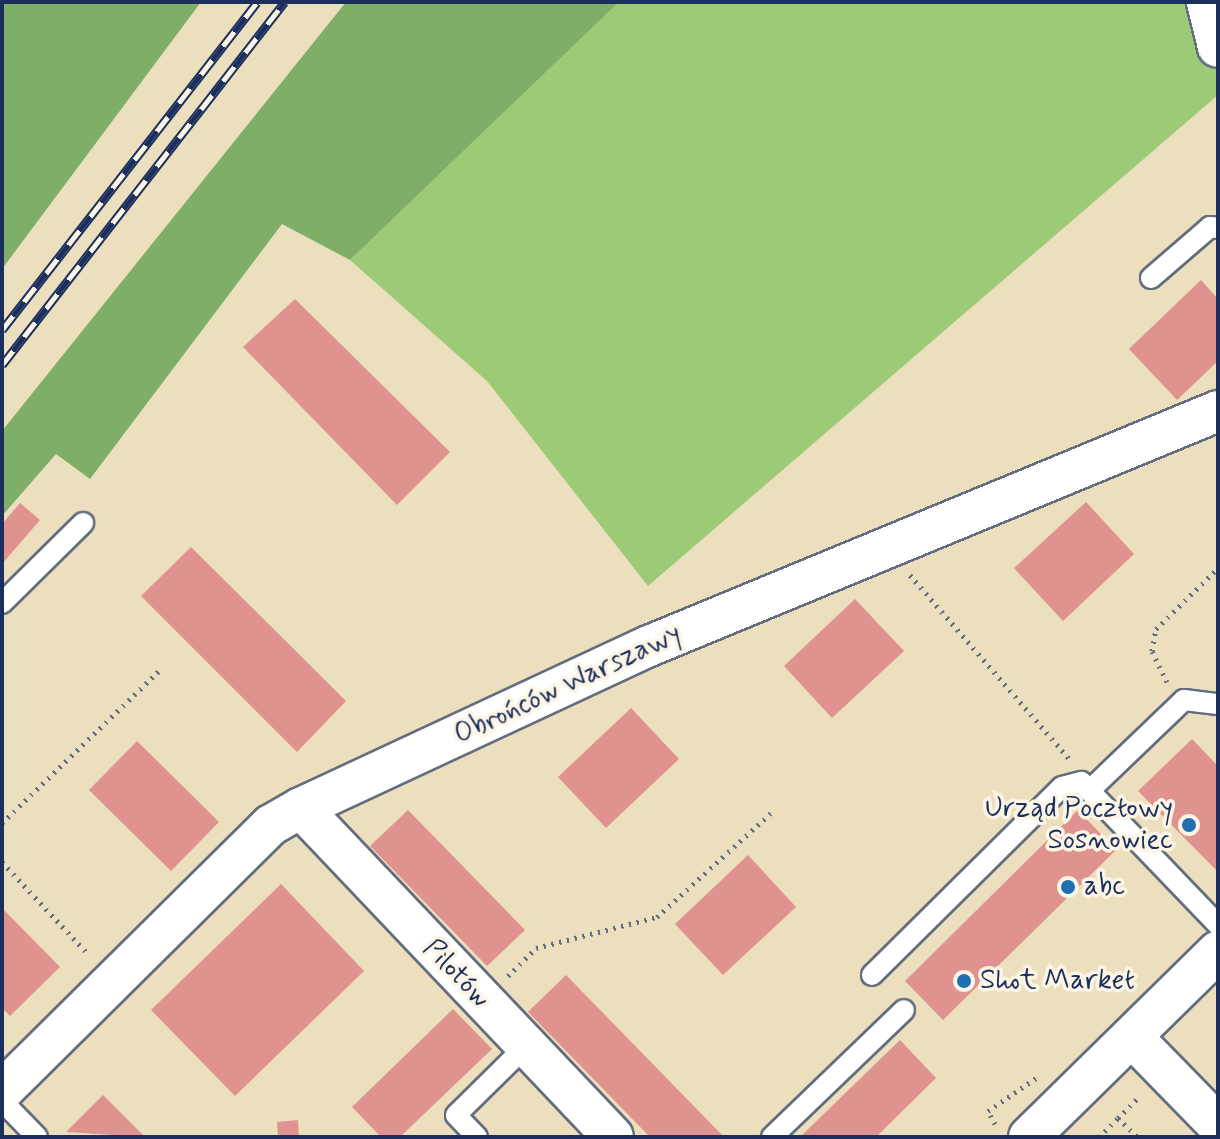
<!DOCTYPE html>
<html>
<head>
<meta charset="utf-8">
<style>
  body { margin:0 }
  #map { position:relative; width:1220px; height:1139px; overflow:hidden; background:#ecdfbd; font-family:Mynerve,sans-serif }
  div>[style] { position:absolute }
  .green>* { inset:0; background:#9dca77 }
  .forest>* { inset:0; background:#7eae68 }
  .building>* { inset:0; background:#e0928e }
  .path>* { height:5px; margin-top:-2.5px; transform-origin:0; background:repeating-linear-gradient(90deg,#646d7f 0 2px,transparent 0 8px) }
  .roads { filter:drop-shadow(2px 0 #646d7f) drop-shadow(-2px 0 #646d7f) drop-shadow(0 2px #646d7f) drop-shadow(0 -2px #646d7f) }
  .service>* { height:20px; margin:-10px; padding:0 10px; transform-origin:10px; border-radius:10px; background:#fff }
  .minor>* { height:40px; margin:-20px; padding:0 20px; transform-origin:20px; border-radius:20px; background:#fff }
  .rail>* { height:9px; margin-top:-4.5px; transform-origin:0; background:repeating-linear-gradient(90deg,#fcf5e5 0 18px,#1b2f5e 0 36px); box-sizing:border-box; border-block:2px solid #1b2f5e }
  .dots>* { width:22px; height:22px; translate:-50% -50%; box-sizing:border-box; border:4px solid #fcf5e5; border-radius:50% }
  span { translate:-50% -50%; white-space:nowrap; text-align:center; line-height:1.15; -webkit-text-stroke:7px #fcf5e5; paint-order:stroke }
  .street-label { font-size:28px; color:#1b2f5e }
  .poi-label { font-size:28px; color:#1b2f5e }
  .right { translate:-100% -50%; text-align:right }
  .left { translate:0 -50%; text-align:left }
  .frame { position:absolute; inset:0; border:4px solid #1b2f5e; pointer-events:none }
</style>
</head>
<body>
<div id="map">
  <div class="green">
    <i style="clip-path:polygon(619px 2px,1188px 2px,1218px 37px,1218px 95px,648px 586px,487px 381px,350px 260px)"></i>
  </div>
  <div class="forest">
    <i style="clip-path:polygon(2px 2px,201px 2px,2px 269px)"></i>
    <i style="clip-path:polygon(346px 2px,619px 2px,350px 260px,282px 224px,90px 479px,56px 454px,2px 516px,2px 431px)"></i>
  </div>
  <div class="building">
    <i style="clip-path:polygon(1201px 280px,1218px 299px,1218px 361px,1177px 400px,1129px 349px)"></i>
    <i style="clip-path:polygon(295px 299px,450px 452px,397px 505px,243px 347px)"></i>
    <i style="clip-path:polygon(1086px 502px,1134px 554px,1063px 621px,1014px 568px)"></i>
    <i style="clip-path:polygon(20px 503px,40px 520px,2px 564px,2px 524px)"></i>
    <i style="clip-path:polygon(191px 547px,346px 701px,297px 752px,141px 596px)"></i>
    <i style="clip-path:polygon(855px 599px,904px 651px,832px 718px,784px 666px)"></i>
    <i style="clip-path:polygon(631px 708px,679px 759px,606px 828px,558px 777px)"></i>
    <i style="clip-path:polygon(1192px 739px,1218px 766px,1218px 872px,1138px 791px)"></i>
    <i style="clip-path:polygon(137px 741px,219px 822px,171px 871px,89px 790px)"></i>
    <i style="clip-path:polygon(408px 810px,525px 930px,487px 966px,370px 846px)"></i>
    <i style="clip-path:polygon(1078px 810px,1116px 850px,943px 1020px,905px 981px)"></i>
    <i style="clip-path:polygon(748px 855px,796px 907px,723px 975px,675px 924px)"></i>
    <i style="clip-path:polygon(281px 884px,364px 971px,235px 1096px,151px 1010px)"></i>
    <i style="clip-path:polygon(2px 908px,60px 967px,10px 1016px,2px 1008px)"></i>
    <i style="clip-path:polygon(566px 975px,724px 1137px,650px 1137px,528px 1012px)"></i>
    <i style="clip-path:polygon(453px 1009px,492px 1049px,400px 1137px,381px 1137px,352px 1107px)"></i>
    <i style="clip-path:polygon(900px 1040px,936px 1078px,876px 1137px,800px 1137px)"></i>
    <i style="clip-path:polygon(103px 1095px,145px 1137px,66px 1132px)"></i>
    <i style="clip-path:polygon(298px 1120px,299px 1137px,278px 1137px,277px 1122px)"></i>
  </div>
  <div class="path">
    <i style="left:910px;top:575px;width:246px;rotate:49.1deg"></i>
    <i style="left:1167px;top:682px;width:34px;rotate:-116deg"></i>
    <i style="left:1152px;top:651px;width:22px;rotate:-80deg"></i>
    <i style="left:1156px;top:629px;width:87px;rotate:-44.5deg"></i>
    <i style="left:2px;top:823px;width:224px;rotate:-44.1deg"></i>
    <i style="left:2px;top:862px;width:127px;rotate:46.9deg"></i>
    <i style="left:508px;top:976px;width:40px;rotate:-45deg"></i>
    <i style="left:536px;top:948px;width:125px;rotate:-14.4deg"></i>
    <i style="left:657px;top:917px;width:154px;rotate:-42.4deg"></i>
    <i style="left:1118px;top:1118px;width:31px;rotate:-45deg"></i>
    <i style="left:995px;top:1124px;width:15px;rotate:-118deg"></i>
    <i style="left:988px;top:1111px;width:58px;rotate:-34.5deg"></i>
    <i style="left:1099px;top:1137px;width:27px;rotate:-45deg"></i>
    <i style="left:1118px;top:1118px;width:28px;rotate:44deg"></i>
  </div>
  <div class="roads">
    <div class="service">
      <i style="left:1151px;top:278px;width:78px;rotate:-40.8deg"></i>
      <i style="left:1210px;top:227px;width:8px;rotate:7deg"></i>
      <i style="left:2px;top:603px;width:114px;rotate:-44.6deg"></i>
      <i style="left:1090px;top:790px;width:130px;rotate:-43.8deg"></i>
      <i style="left:1184px;top:700px;width:34px;rotate:7deg"></i>
      <i style="left:872px;top:975px;width:267px;rotate:-44.7deg"></i>
      <i style="left:1062px;top:787px;width:20px;rotate:-15deg"></i>
      <i style="left:1081px;top:782px;width:198px;rotate:46.2deg"></i>
      <i style="left:2px;top:1101px;width:50px;rotate:45.8deg"></i>
      <i style="left:477px;top:1137px;width:30px;rotate:-134deg"></i>
      <i style="left:456px;top:1115px;width:97px;rotate:-44.6deg"></i>
      <i style="left:772px;top:1137px;width:183px;rotate:-43.9deg"></i>
    </div>
    <div class="minor">
      <i style="left:1207px;top:2px;width:46px;rotate:76.3deg"></i>
      <i style="left:301px;top:808px;width:453px;rotate:46.5deg"></i>
      <i style="left:1132px;top:1037px;width:123px;rotate:45.7deg"></i>
      <i style="left:2px;top:1091px;width:378px;rotate:-44.7deg"></i>
      <i style="left:271px;top:825px;width:34px;rotate:-30deg"></i>
      <i style="left:301px;top:808px;width:384px;rotate:-25deg"></i>
      <i style="left:649px;top:646px;width:616px;rotate:-22.44deg"></i>
      <i style="left:1029px;top:1137px;width:265px;rotate:-44.5deg"></i>
    </div>
  </div>
  <div class="rail">
    <i style="left:2px;top:330px;width:415px;rotate:-52.1deg"></i>
    <i style="left:2px;top:365px;width:460px;rotate:-52.1deg"></i>
  </div>
  <div class="dots">
    <i style="left:1189px;top:825px;background:#1f6fb2"></i>
    <i style="left:1068px;top:887px;background:#1f6fb2"></i>
    <i style="left:964px;top:981px;background:#1f6fb2"></i>
  </div>
  <div class="street-label">
    <span style="left:568px;top:685px;rotate:-25deg">Obrońców Warszawy</span>
    <span style="left:456px;top:974px;rotate:46deg">Pilotów</span>
  </div>
  <div class="poi-label">
    <span class="right" style="left:1173px;top:825px">Urząd Pocztowy<br>Sosnowiec</span>
    <span class="left" style="left:1084px;top:887px">abc</span>
    <span class="left" style="left:980px;top:981px">Shot Market</span>
  </div>
  <div class="frame"></div>
</div>
</body>
</html>
